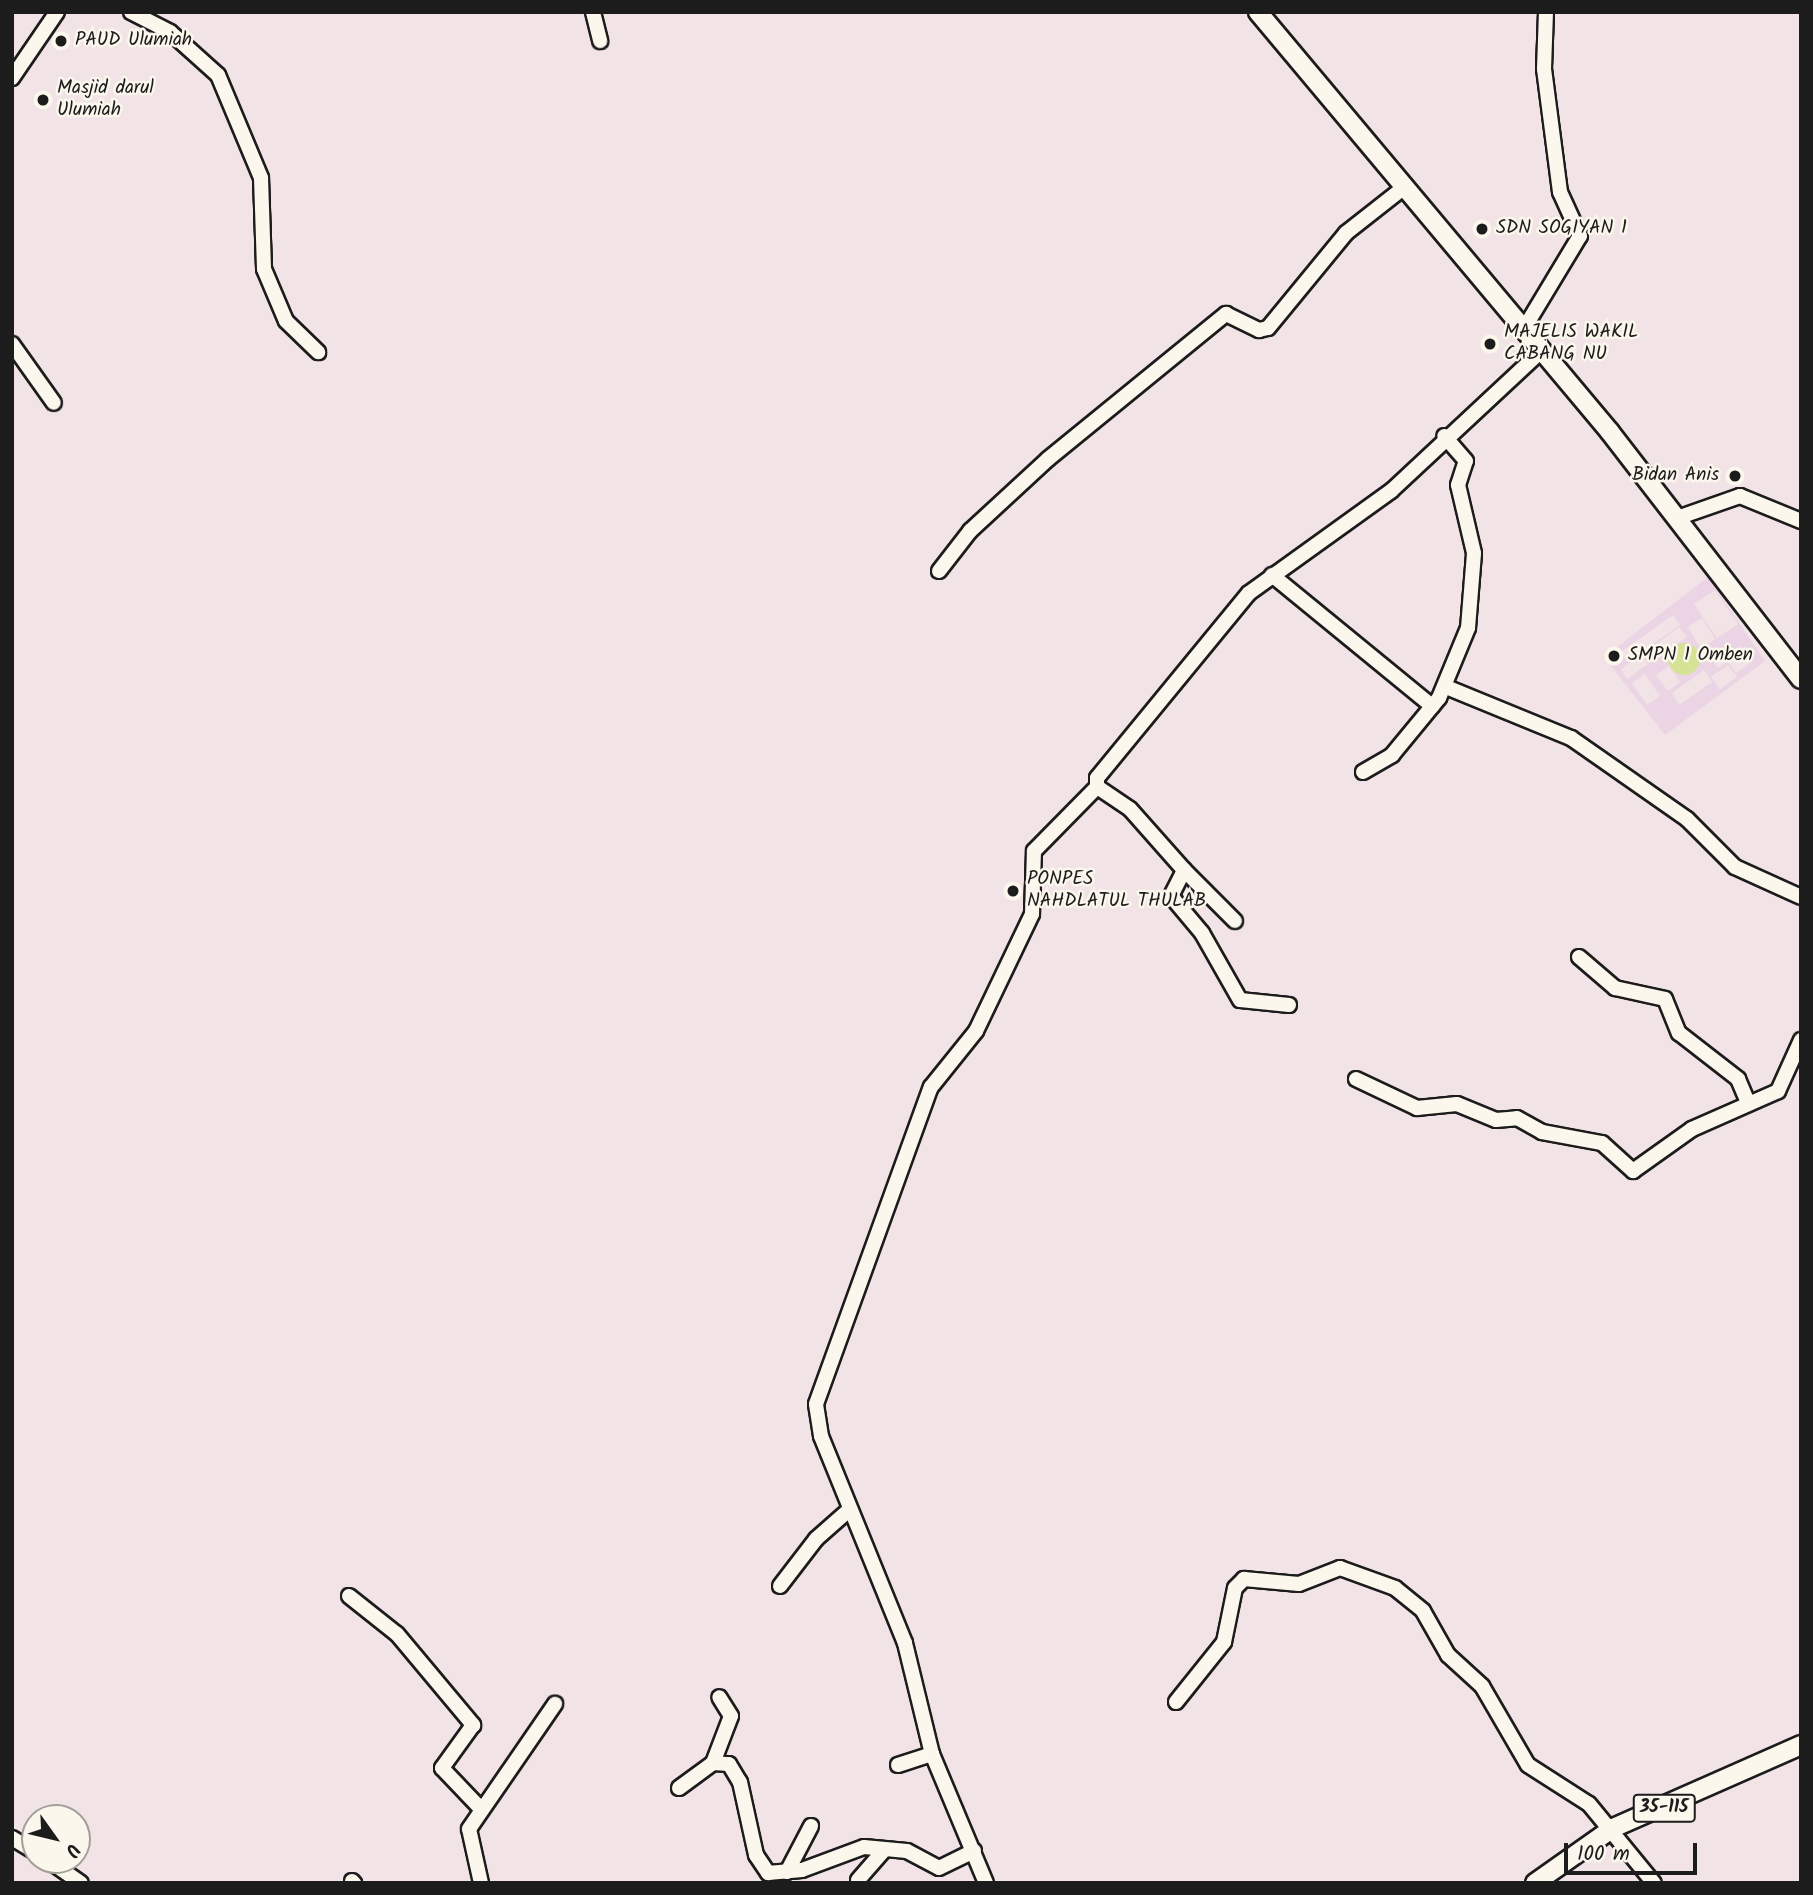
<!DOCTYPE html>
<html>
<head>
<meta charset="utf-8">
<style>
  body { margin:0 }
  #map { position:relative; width:1813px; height:1895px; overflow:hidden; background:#f2e3e7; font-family:Kalam,sans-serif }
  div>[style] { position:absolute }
  .built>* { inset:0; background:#ebd5e4 }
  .green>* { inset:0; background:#d6e295 }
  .round { border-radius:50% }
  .roads { filter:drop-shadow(2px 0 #1c1c1c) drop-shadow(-2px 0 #1c1c1c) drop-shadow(0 2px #1c1c1c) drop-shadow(0 -2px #1c1c1c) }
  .minor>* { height:14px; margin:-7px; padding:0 7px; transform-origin:7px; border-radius:7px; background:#fbf7ec }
  .major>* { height:18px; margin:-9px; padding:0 9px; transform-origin:9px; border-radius:9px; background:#fbf7ec }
  .dots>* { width:19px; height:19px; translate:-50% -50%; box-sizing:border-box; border:4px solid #fbf7ec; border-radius:50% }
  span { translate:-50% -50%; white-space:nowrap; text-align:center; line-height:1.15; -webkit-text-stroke:5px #fbf7ec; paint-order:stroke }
  .shield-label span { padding:2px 5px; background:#fbf7ec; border:2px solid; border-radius:5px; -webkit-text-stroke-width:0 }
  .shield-label { font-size:18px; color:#1c1c1c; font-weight:700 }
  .poi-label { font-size:19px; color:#1c1c1c }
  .left { translate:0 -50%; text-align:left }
  .right { translate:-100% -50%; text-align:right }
  .frame { position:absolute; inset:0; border:14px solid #1c1c1c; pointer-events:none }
  .north { position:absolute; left:21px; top:1804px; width:70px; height:70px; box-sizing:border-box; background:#fbf7ec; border:2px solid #a29f99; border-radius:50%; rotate:124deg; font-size:19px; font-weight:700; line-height:28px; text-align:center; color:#1c1c1c }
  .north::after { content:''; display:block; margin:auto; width:24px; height:32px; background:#1c1c1c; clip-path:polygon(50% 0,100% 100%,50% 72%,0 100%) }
  .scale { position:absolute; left:1564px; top:1843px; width:133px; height:32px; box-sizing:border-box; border:4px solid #1c1c1c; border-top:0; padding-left:9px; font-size:21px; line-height:24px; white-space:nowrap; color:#1c1c1c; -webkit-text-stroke:5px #fbf7ec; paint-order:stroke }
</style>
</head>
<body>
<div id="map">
  <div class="built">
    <i style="clip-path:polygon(evenodd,1708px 577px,1765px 661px,1665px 735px,1604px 657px,1708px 577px,1715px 590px,1738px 624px,1717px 638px,1694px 604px,1715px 590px,1708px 577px,1673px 615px,1680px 625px,1627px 662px,1621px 652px,1673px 615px,1708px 577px,1702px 618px,1715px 639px,1701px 649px,1688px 627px,1702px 618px,1708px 577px,1679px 627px,1687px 637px,1666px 651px,1659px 642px,1679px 627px,1708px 577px,1718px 647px,1728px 661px,1718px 668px,1707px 654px,1718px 647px,1708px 577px,1742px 652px,1750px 663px,1736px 673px,1728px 662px,1742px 652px,1708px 577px,1641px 655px,1648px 664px,1627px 679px,1621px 669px,1641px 655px,1708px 577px,1728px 665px,1737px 677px,1720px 689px,1711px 677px,1728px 665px,1708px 577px,1669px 666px,1680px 682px,1668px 691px,1656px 675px,1669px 666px,1708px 577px,1704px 670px,1712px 682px,1679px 705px,1672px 693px,1704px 670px,1708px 577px,1645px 674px,1660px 696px,1647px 705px,1632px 683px,1645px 674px)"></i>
  </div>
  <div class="green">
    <i class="round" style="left:1668px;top:643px;width:32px;height:32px"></i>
  </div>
  <div class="roads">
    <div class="minor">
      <i style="left:131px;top:12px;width:44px;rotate:27.1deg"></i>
      <i style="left:170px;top:32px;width:64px;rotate:41.9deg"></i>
      <i style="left:218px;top:75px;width:112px;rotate:67.3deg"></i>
      <i style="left:261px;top:178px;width:91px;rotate:88.1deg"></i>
      <i style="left:264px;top:269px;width:56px;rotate:67.1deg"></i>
      <i style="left:286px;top:321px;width:45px;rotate:44.1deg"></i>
      <i style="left:593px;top:12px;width:30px;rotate:76deg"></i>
      <i style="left:12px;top:78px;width:80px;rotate:-55.7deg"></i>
      <i style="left:1525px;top:327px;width:106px;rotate:-58.9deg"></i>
      <i style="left:1580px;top:236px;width:48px;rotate:-114.4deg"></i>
      <i style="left:1560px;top:192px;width:124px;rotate:-97.4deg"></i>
      <i style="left:1544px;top:69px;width:57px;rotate:-88deg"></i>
      <i style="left:12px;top:344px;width:72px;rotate:54.6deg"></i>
      <i style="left:1677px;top:518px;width:67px;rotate:-19.2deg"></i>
      <i style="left:1740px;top:496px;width:66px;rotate:22.3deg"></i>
      <i style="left:939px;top:571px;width:51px;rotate:-52.2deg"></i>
      <i style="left:970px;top:531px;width:106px;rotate:-42.7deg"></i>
      <i style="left:1048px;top:459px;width:230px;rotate:-39.2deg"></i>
      <i style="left:1226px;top:314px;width:37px;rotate:26deg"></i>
      <i style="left:1259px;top:330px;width:9px;rotate:-13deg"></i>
      <i style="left:1268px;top:328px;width:123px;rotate:-50.6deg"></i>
      <i style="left:1346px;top:233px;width:76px;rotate:-38.1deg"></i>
      <i style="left:1272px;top:575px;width:207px;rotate:39.3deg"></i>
      <i style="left:1446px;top:687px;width:135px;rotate:22.2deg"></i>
      <i style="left:1571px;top:738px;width:141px;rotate:34.9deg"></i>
      <i style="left:1687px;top:819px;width:68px;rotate:45deg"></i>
      <i style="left:1735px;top:867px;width:72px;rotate:24.4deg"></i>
      <i style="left:1363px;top:772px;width:34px;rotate:-30deg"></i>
      <i style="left:1392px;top:755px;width:74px;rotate:-50.5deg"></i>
      <i style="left:1439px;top:698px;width:76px;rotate:-67.5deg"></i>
      <i style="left:1468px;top:628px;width:75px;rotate:-85.4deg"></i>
      <i style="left:1474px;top:553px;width:70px;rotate:-103.2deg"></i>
      <i style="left:1458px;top:485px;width:25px;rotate:-72deg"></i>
      <i style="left:1466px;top:461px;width:33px;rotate:-131deg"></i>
      <i style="left:1184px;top:870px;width:72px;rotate:45deg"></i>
      <i style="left:1579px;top:957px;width:48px;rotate:40.7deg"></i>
      <i style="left:1615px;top:988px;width:51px;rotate:12.4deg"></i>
      <i style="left:1665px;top:999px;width:37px;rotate:68deg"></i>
      <i style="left:1679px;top:1033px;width:75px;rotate:37.9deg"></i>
      <i style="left:1738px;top:1079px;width:25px;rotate:67deg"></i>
      <i style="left:1289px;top:1005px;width:49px;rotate:-174.2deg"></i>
      <i style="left:1240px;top:1000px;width:77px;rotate:-119.6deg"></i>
      <i style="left:1202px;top:933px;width:48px;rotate:-130deg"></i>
      <i style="left:1171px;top:896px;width:29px;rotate:-63deg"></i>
      <i style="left:1184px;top:870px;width:81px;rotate:-131.5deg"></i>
      <i style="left:1130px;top:809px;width:40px;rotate:-146deg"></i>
      <i style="left:1097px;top:787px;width:9px;rotate:-90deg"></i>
      <i style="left:1097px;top:778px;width:239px;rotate:-50.6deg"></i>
      <i style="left:1249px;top:593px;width:175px;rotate:-35.7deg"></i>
      <i style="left:1391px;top:491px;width:207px;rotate:-43deg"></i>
      <i style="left:1356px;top:1079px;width:68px;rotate:25.4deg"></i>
      <i style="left:1417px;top:1108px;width:40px;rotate:-5.7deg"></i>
      <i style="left:1457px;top:1104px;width:42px;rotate:22.3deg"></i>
      <i style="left:1496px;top:1120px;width:21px;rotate:-5deg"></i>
      <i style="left:1517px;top:1118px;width:29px;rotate:29deg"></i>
      <i style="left:1542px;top:1132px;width:61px;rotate:10.4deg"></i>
      <i style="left:1602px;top:1143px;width:42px;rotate:42.1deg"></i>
      <i style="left:1633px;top:1171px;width:72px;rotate:-35.4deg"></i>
      <i style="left:1692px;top:1129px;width:94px;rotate:-23.8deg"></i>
      <i style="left:1778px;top:1091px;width:56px;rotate:-65.7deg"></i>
      <i style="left:780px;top:1586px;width:59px;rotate:-52.5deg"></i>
      <i style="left:816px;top:1539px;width:45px;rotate:-41.4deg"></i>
      <i style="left:349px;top:1596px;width:61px;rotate:38.4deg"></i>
      <i style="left:397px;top:1634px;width:119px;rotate:50.1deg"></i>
      <i style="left:473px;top:1725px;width:53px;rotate:125.8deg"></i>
      <i style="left:442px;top:1768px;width:57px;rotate:46.4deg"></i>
      <i style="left:1176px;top:1702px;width:77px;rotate:-51.3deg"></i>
      <i style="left:1224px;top:1642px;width:55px;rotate:-78.5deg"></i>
      <i style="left:1235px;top:1588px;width:13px;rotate:-45deg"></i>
      <i style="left:1244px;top:1579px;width:55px;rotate:5.2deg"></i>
      <i style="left:1299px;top:1584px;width:44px;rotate:-21.3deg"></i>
      <i style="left:1340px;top:1568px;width:59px;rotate:20deg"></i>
      <i style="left:1395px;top:1588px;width:36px;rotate:39deg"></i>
      <i style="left:1423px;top:1611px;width:51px;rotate:60.4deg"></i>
      <i style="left:1448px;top:1655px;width:46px;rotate:42.4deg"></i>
      <i style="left:1482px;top:1686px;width:91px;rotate:59.8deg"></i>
      <i style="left:1528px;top:1765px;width:72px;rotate:32.6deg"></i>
      <i style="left:1589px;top:1804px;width:102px;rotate:50.6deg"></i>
      <i style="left:713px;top:1763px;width:50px;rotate:-69deg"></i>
      <i style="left:731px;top:1716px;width:22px;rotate:-122deg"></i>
      <i style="left:898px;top:1765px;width:36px;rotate:-18deg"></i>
      <i style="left:679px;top:1788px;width:42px;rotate:-36.3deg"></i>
      <i style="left:713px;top:1763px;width:16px;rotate:4deg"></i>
      <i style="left:729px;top:1764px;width:21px;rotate:59deg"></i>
      <i style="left:740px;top:1782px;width:75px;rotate:77.6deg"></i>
      <i style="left:756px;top:1855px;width:22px;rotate:56deg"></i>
      <i style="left:768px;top:1873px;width:34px;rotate:-5deg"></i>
      <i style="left:802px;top:1870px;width:66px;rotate:-20.4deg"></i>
      <i style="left:864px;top:1847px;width:43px;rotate:5.3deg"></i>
      <i style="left:907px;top:1851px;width:36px;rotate:28deg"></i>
      <i style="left:939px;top:1868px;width:39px;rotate:-26deg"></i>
      <i style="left:12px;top:1838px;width:27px;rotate:31deg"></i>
      <i style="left:48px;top:1860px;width:40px;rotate:34.9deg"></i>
      <i style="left:787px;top:1872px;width:52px;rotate:-62.4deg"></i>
      <i style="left:858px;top:1880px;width:40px;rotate:-49deg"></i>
      <i style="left:352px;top:1881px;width:3px;rotate:45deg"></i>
      <i style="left:481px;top:1883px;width:55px;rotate:-102.5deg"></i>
      <i style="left:469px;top:1829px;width:152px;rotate:-55.5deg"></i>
      <i style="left:986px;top:1883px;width:140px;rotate:-112.7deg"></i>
      <i style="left:932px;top:1754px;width:114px;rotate:-103.7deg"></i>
      <i style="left:905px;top:1643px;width:223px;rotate:-112.1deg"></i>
      <i style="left:821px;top:1436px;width:32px;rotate:-99deg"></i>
      <i style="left:816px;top:1404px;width:337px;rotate:-70.1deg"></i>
      <i style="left:931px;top:1087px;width:72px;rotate:-51.2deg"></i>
      <i style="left:976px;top:1031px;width:130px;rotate:-64.4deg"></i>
      <i style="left:1032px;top:914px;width:63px;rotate:-88.2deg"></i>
      <i style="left:1034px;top:851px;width:90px;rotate:-45.5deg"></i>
    </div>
    <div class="major">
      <i style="left:1258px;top:12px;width:548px;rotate:50.03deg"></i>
      <i style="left:1610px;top:432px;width:312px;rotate:52.3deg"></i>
      <i style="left:1535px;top:1883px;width:95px;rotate:-35.2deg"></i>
      <i style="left:1613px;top:1828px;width:206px;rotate:-23.8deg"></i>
    </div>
  </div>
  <div class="dots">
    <i style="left:61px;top:41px;background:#1c1c1c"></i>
    <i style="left:43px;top:100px;background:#1c1c1c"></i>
    <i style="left:1482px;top:229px;background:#1c1c1c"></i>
    <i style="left:1490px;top:344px;background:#1c1c1c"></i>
    <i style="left:1735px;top:476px;background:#1c1c1c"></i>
    <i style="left:1614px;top:656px;background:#1c1c1c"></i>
    <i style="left:1013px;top:891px;background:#1c1c1c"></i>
  </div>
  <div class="shield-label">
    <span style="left:1664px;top:1808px">35-115</span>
  </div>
  <div class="poi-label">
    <span class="left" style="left:75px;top:41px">PAUD Ulumiah</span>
    <span class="left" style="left:57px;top:100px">Masjid darul<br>Ulumiah</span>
    <span class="left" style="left:1496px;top:229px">SDN SOGIYAN 1</span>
    <span class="left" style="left:1504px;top:344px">MAJELIS WAKIL<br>CABANG NU</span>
    <span class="right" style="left:1719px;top:476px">Bidan Anis</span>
    <span class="left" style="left:1628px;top:656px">SMPN 1 Omben</span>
    <span class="left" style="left:1027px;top:891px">PONPES<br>NAHDLATUL THULAB</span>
  </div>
  <div class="frame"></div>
  <div class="north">U</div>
  <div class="scale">100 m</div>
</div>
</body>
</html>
